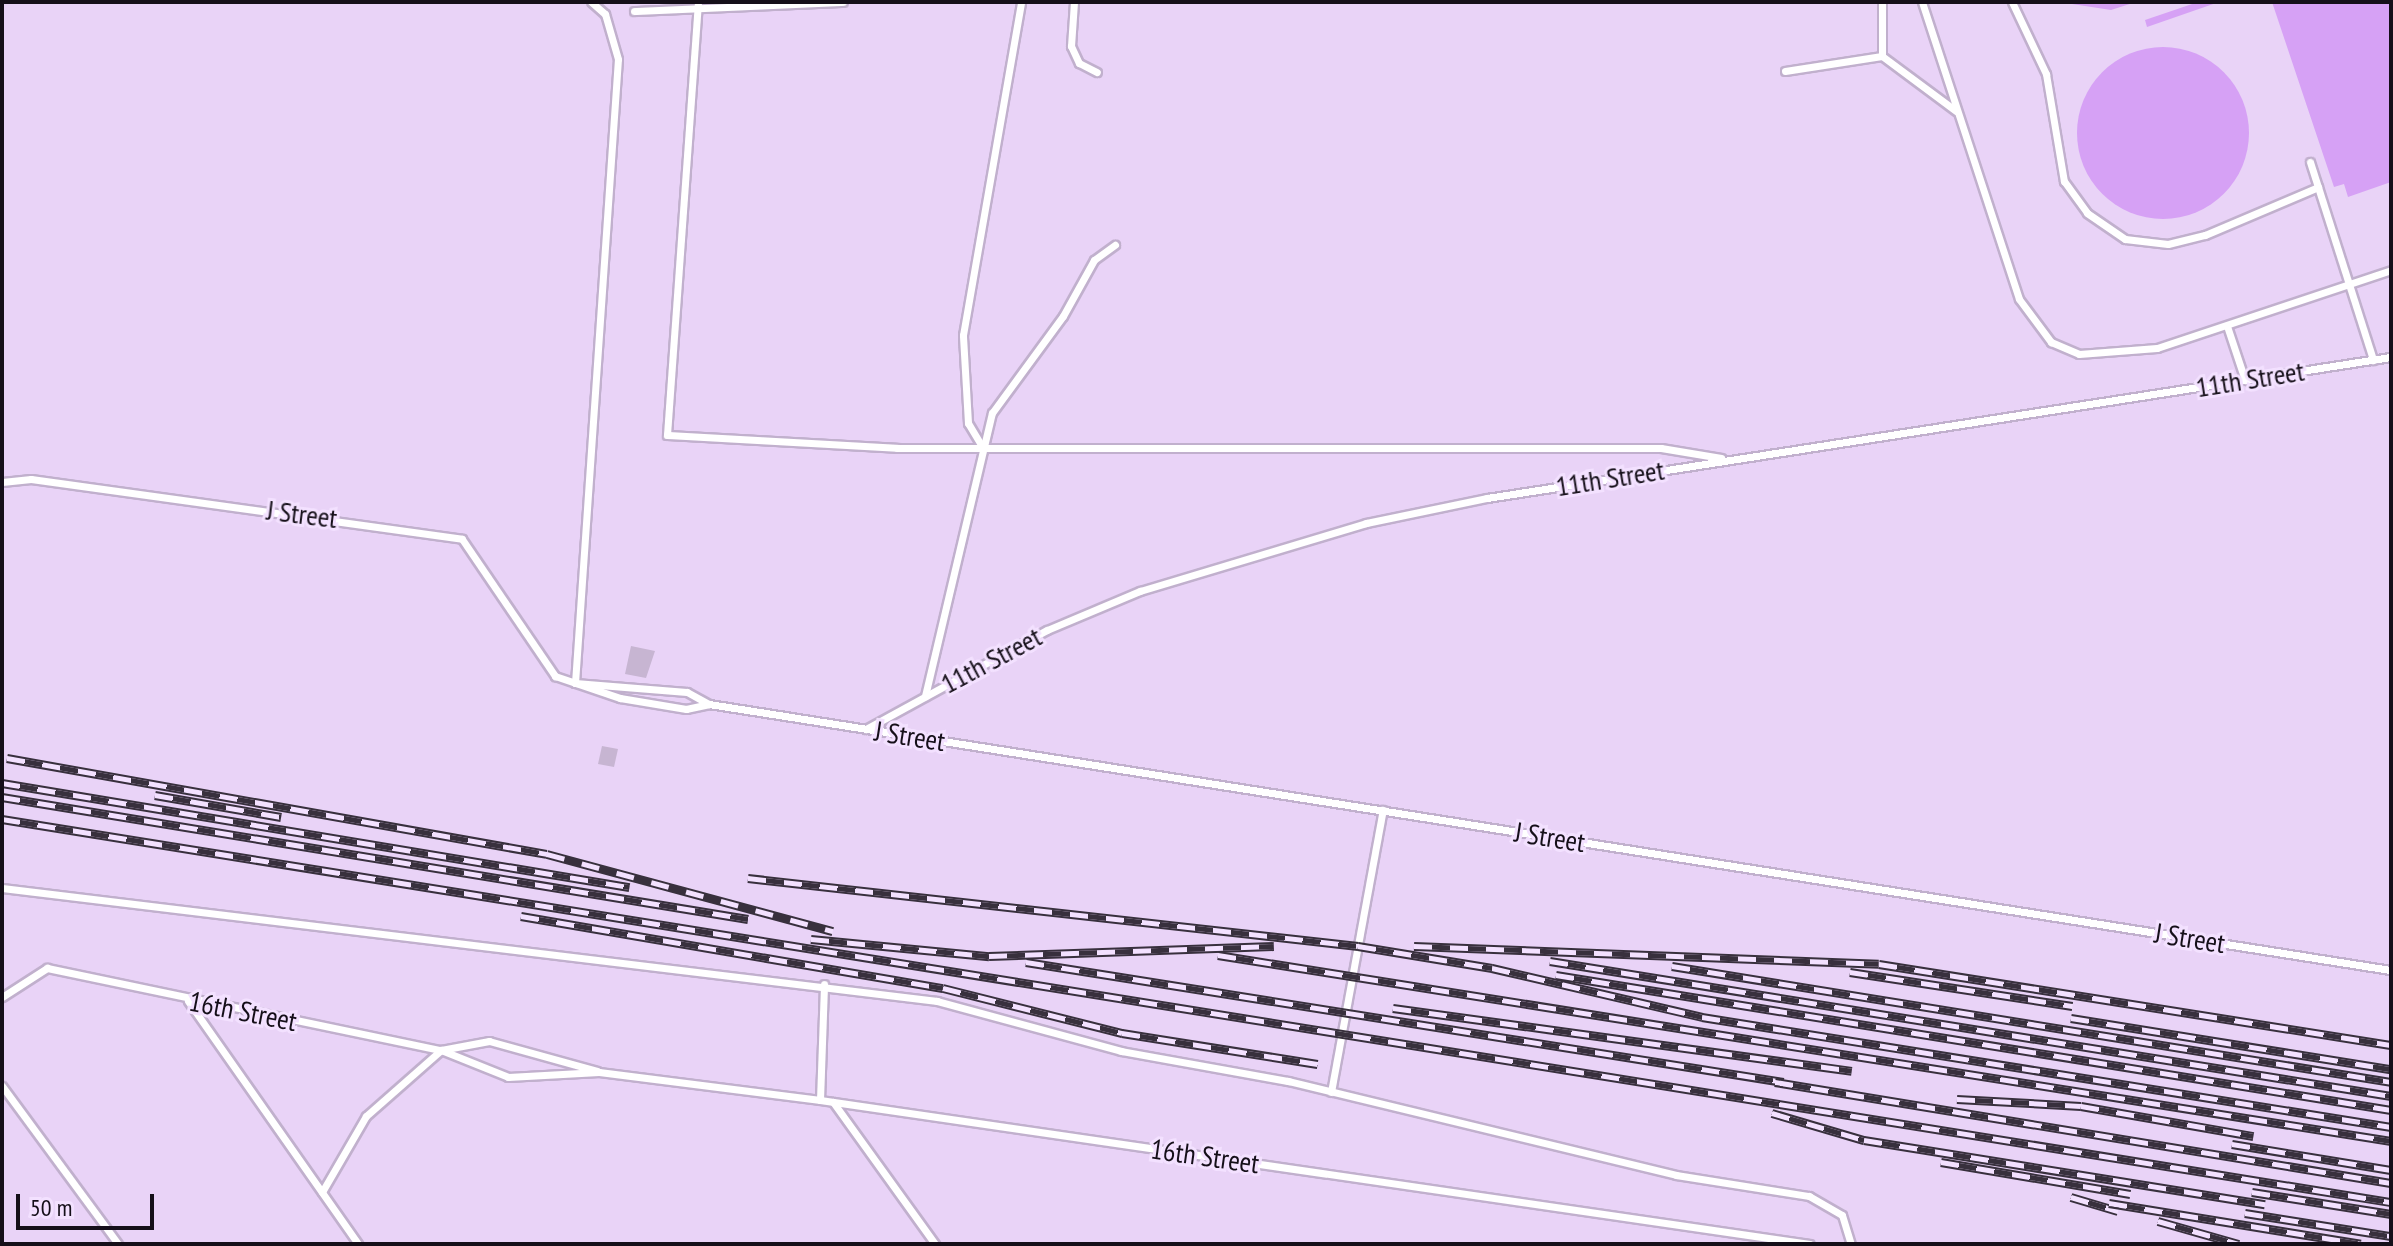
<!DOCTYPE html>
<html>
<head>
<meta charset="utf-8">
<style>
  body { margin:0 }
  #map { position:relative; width:2393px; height:1246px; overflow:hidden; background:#f3e1ff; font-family:"PT Sans Narrow",sans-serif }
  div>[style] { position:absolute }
  .built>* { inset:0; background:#e9d3f7 }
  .water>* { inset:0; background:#d6a1f5 }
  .round { border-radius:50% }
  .building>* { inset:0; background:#c7b5d2 }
  .roads { filter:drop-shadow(2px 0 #c1b0cd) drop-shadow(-2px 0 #c1b0cd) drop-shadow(0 2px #c1b0cd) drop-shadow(0 -2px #c1b0cd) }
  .service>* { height:7px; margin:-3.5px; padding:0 3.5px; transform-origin:3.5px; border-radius:3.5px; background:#fff }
  .rail>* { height:9px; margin-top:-4.5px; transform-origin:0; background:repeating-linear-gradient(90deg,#f3e1ff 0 18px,#38303d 0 36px); box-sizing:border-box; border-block:2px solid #38303d }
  span { translate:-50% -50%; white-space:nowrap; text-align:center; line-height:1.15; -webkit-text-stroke:6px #f3e1ff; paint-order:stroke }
  .street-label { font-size:28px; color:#150f19 }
  .frame { position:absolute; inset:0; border:4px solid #150f19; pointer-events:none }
  .scale { position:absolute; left:16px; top:1194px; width:138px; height:36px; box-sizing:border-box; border:4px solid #150f19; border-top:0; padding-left:10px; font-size:24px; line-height:28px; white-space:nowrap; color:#150f19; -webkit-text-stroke:6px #f3e1ff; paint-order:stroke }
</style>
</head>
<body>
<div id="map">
  <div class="built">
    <i style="clip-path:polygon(2px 2px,2391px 2px,2391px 1244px,2px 1244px)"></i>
  </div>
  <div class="water">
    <i style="clip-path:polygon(2059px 2px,2136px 2px,2111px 10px)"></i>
    <i style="clip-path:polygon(2198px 2px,2219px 2px,2147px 27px,2145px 20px)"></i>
    <i style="clip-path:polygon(2272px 2px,2391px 2px,2391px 182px,2348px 197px,2344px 184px,2334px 187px)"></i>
    <i class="round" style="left:2077px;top:47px;width:172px;height:172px"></i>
  </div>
  <div class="building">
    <i style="clip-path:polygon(631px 646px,655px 651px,646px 678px,625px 674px)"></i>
    <i style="clip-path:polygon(602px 746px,618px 749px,614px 767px,598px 764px)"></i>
  </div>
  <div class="roads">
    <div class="service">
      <i style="left:698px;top:2px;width:434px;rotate:94.1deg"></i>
      <i style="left:667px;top:435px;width:230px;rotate:3.2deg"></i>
      <i style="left:897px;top:448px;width:764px"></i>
      <i style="left:1661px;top:448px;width:61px;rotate:9.5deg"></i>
      <i style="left:1074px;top:2px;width:44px;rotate:93.9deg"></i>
      <i style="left:1071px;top:46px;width:19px;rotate:65deg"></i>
      <i style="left:1079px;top:63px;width:20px;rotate:27deg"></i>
      <i style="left:1922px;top:2px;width:312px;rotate:71.9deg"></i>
      <i style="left:2019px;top:299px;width:54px;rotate:53.3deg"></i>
      <i style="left:2051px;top:342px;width:30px;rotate:23deg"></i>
      <i style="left:2079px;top:354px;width:78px;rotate:-4.4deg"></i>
      <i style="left:2157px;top:348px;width:247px;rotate:-18.4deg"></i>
      <i style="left:2012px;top:2px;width:80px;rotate:64.7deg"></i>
      <i style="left:2046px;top:74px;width:109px;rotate:80.5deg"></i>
      <i style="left:2064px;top:181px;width:39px;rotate:54deg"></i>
      <i style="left:2087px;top:213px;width:46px;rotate:34.4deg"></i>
      <i style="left:2125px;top:239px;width:43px;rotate:6.6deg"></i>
      <i style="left:2168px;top:244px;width:38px;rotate:-14deg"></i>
      <i style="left:2205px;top:235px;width:123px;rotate:-23deg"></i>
      <i style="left:634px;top:11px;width:209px;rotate:-2.5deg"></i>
      <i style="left:1882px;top:56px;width:54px;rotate:-90deg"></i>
      <i style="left:1785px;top:71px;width:98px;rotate:-8.8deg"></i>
      <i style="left:1882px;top:56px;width:92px;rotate:36.6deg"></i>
      <i style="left:2310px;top:162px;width:208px;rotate:72.3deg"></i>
      <i style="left:2227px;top:326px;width:57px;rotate:71.6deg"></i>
      <i style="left:983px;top:448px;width:29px;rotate:-121deg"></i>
      <i style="left:968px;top:423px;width:88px;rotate:-93.3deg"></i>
      <i style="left:963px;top:335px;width:338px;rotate:-80.1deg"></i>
      <i style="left:2px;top:482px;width:29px;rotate:-6deg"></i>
      <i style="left:31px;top:479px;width:435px;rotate:7.9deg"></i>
      <i style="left:462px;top:539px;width:166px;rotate:55.8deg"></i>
      <i style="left:555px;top:676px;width:69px;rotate:18.7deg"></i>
      <i style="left:620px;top:698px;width:67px;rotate:9.5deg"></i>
      <i style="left:686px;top:709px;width:24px;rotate:-12deg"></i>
      <i style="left:575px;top:683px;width:112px;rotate:4.6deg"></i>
      <i style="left:687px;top:692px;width:25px;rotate:29deg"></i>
      <i style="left:709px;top:704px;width:1703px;rotate:8.99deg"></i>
      <i style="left:575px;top:683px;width:625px;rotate:-86.06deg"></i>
      <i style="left:618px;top:59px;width:47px;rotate:-106.1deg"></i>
      <i style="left:605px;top:14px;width:18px;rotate:-139deg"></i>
      <i style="left:925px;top:696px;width:291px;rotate:-76.7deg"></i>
      <i style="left:992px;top:413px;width:120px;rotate:-53.8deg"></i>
      <i style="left:1063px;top:316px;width:64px;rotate:-61deg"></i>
      <i style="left:1094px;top:260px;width:26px;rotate:-36deg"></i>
      <i style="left:866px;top:729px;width:206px;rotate:-28.7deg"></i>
      <i style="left:1047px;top:630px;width:101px;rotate:-22.8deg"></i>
      <i style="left:1140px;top:591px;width:236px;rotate:-16.7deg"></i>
      <i style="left:1366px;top:523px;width:124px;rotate:-11.7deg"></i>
      <i style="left:1487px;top:498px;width:915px;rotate:-8.87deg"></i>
      <i style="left:2px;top:888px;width:942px;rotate:6.89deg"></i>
      <i style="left:937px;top:1001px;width:191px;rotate:15.2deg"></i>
      <i style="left:1121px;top:1051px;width:170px;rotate:10.2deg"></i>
      <i style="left:1288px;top:1081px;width:399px;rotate:13.6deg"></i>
      <i style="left:1676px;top:1175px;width:135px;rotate:9deg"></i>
      <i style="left:1809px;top:1196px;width:38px;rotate:30deg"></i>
      <i style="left:1842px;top:1215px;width:30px;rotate:73deg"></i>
      <i style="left:2px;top:997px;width:54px;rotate:-32.8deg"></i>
      <i style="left:47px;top:968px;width:402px;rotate:11.8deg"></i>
      <i style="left:441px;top:1050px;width:72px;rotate:21.9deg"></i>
      <i style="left:508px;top:1077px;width:91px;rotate:-3.1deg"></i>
      <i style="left:599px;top:1072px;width:223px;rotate:7.2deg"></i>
      <i style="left:820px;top:1100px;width:1000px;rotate:8.28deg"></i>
      <i style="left:188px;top:1001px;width:297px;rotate:55deg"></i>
      <i style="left:441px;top:1050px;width:49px;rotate:-10.6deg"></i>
      <i style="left:489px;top:1041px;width:112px;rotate:15.5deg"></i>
      <i style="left:2px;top:1086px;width:196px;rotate:53.7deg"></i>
      <i style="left:1331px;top:1092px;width:287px;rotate:-79.6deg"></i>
      <i style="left:820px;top:1100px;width:116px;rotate:-88deg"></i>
      <i style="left:833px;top:1102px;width:175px;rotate:54.3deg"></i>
      <i style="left:322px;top:1192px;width:88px;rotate:-59.9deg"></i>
      <i style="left:366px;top:1116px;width:100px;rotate:-41.3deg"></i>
    </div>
  </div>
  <div class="rail">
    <i style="left:7px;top:758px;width:548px;rotate:10.08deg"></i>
    <i style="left:547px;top:854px;width:296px;rotate:15.1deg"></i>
    <i style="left:2px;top:783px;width:636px;rotate:9.42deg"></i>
    <i style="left:155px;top:795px;width:128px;rotate:9.9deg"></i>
    <i style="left:2px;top:797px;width:756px;rotate:9.29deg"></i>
    <i style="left:2px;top:819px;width:2420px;rotate:9.11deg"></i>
    <i style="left:748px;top:878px;width:614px;rotate:6.36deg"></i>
    <i style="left:1358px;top:946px;width:136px;rotate:9.3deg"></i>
    <i style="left:1492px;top:968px;width:216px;rotate:13.1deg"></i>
    <i style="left:1702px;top:1017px;width:698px;rotate:9.07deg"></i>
    <i style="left:521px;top:916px;width:428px;rotate:9.7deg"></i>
    <i style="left:943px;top:988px;width:185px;rotate:14.1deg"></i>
    <i style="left:1122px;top:1033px;width:198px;rotate:9deg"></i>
    <i style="left:811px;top:939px;width:179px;rotate:5.5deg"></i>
    <i style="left:989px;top:956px;width:285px;rotate:-2deg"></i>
    <i style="left:1414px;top:946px;width:465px;rotate:2.2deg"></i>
    <i style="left:1879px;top:964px;width:518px;rotate:8.99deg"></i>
    <i style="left:1218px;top:955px;width:1188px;rotate:9.01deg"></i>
    <i style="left:1550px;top:961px;width:852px;rotate:9.12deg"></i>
    <i style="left:1026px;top:962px;width:767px;rotate:9deg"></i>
    <i style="left:1672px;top:966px;width:728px;rotate:9.16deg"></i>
    <i style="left:1850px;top:972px;width:225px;rotate:8.7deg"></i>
    <i style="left:1556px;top:975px;width:846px;rotate:9.18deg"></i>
    <i style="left:1393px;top:1008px;width:463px;rotate:7.8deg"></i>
    <i style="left:2071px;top:1018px;width:324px;rotate:9.1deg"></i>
    <i style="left:1775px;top:1082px;width:624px;rotate:9.31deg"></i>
    <i style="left:1957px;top:1099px;width:124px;rotate:3.2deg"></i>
    <i style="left:2081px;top:1106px;width:175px;rotate:9.9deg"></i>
    <i style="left:1772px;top:1113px;width:96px;rotate:16.4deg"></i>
    <i style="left:1864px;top:1140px;width:406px;rotate:9.1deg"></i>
    <i style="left:2232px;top:1144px;width:161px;rotate:9.3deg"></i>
    <i style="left:1941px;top:1162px;width:192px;rotate:9.6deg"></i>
    <i style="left:2252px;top:1192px;width:141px;rotate:9deg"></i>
    <i style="left:2071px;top:1197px;width:49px;rotate:16.6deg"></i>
    <i style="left:2109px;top:1203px;width:255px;rotate:9.2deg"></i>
    <i style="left:2245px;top:1213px;width:148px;rotate:9deg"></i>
    <i style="left:2158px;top:1221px;width:84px;rotate:15.9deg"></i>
  </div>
  <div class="street-label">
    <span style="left:2250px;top:379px;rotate:-9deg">11th Street</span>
    <span style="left:1610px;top:478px;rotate:-9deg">11th Street</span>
    <span style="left:302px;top:514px;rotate:7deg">J Street</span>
    <span style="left:991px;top:660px;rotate:-28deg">11th Street</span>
    <span style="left:910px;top:736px;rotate:9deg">J Street</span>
    <span style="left:1550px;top:837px;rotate:9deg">J Street</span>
    <span style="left:2190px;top:938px;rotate:9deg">J Street</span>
    <span style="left:243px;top:1011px;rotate:11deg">16th Street</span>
    <span style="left:1205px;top:1156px;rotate:8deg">16th Street</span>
  </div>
  <div class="frame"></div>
  <div class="scale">50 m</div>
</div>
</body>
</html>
